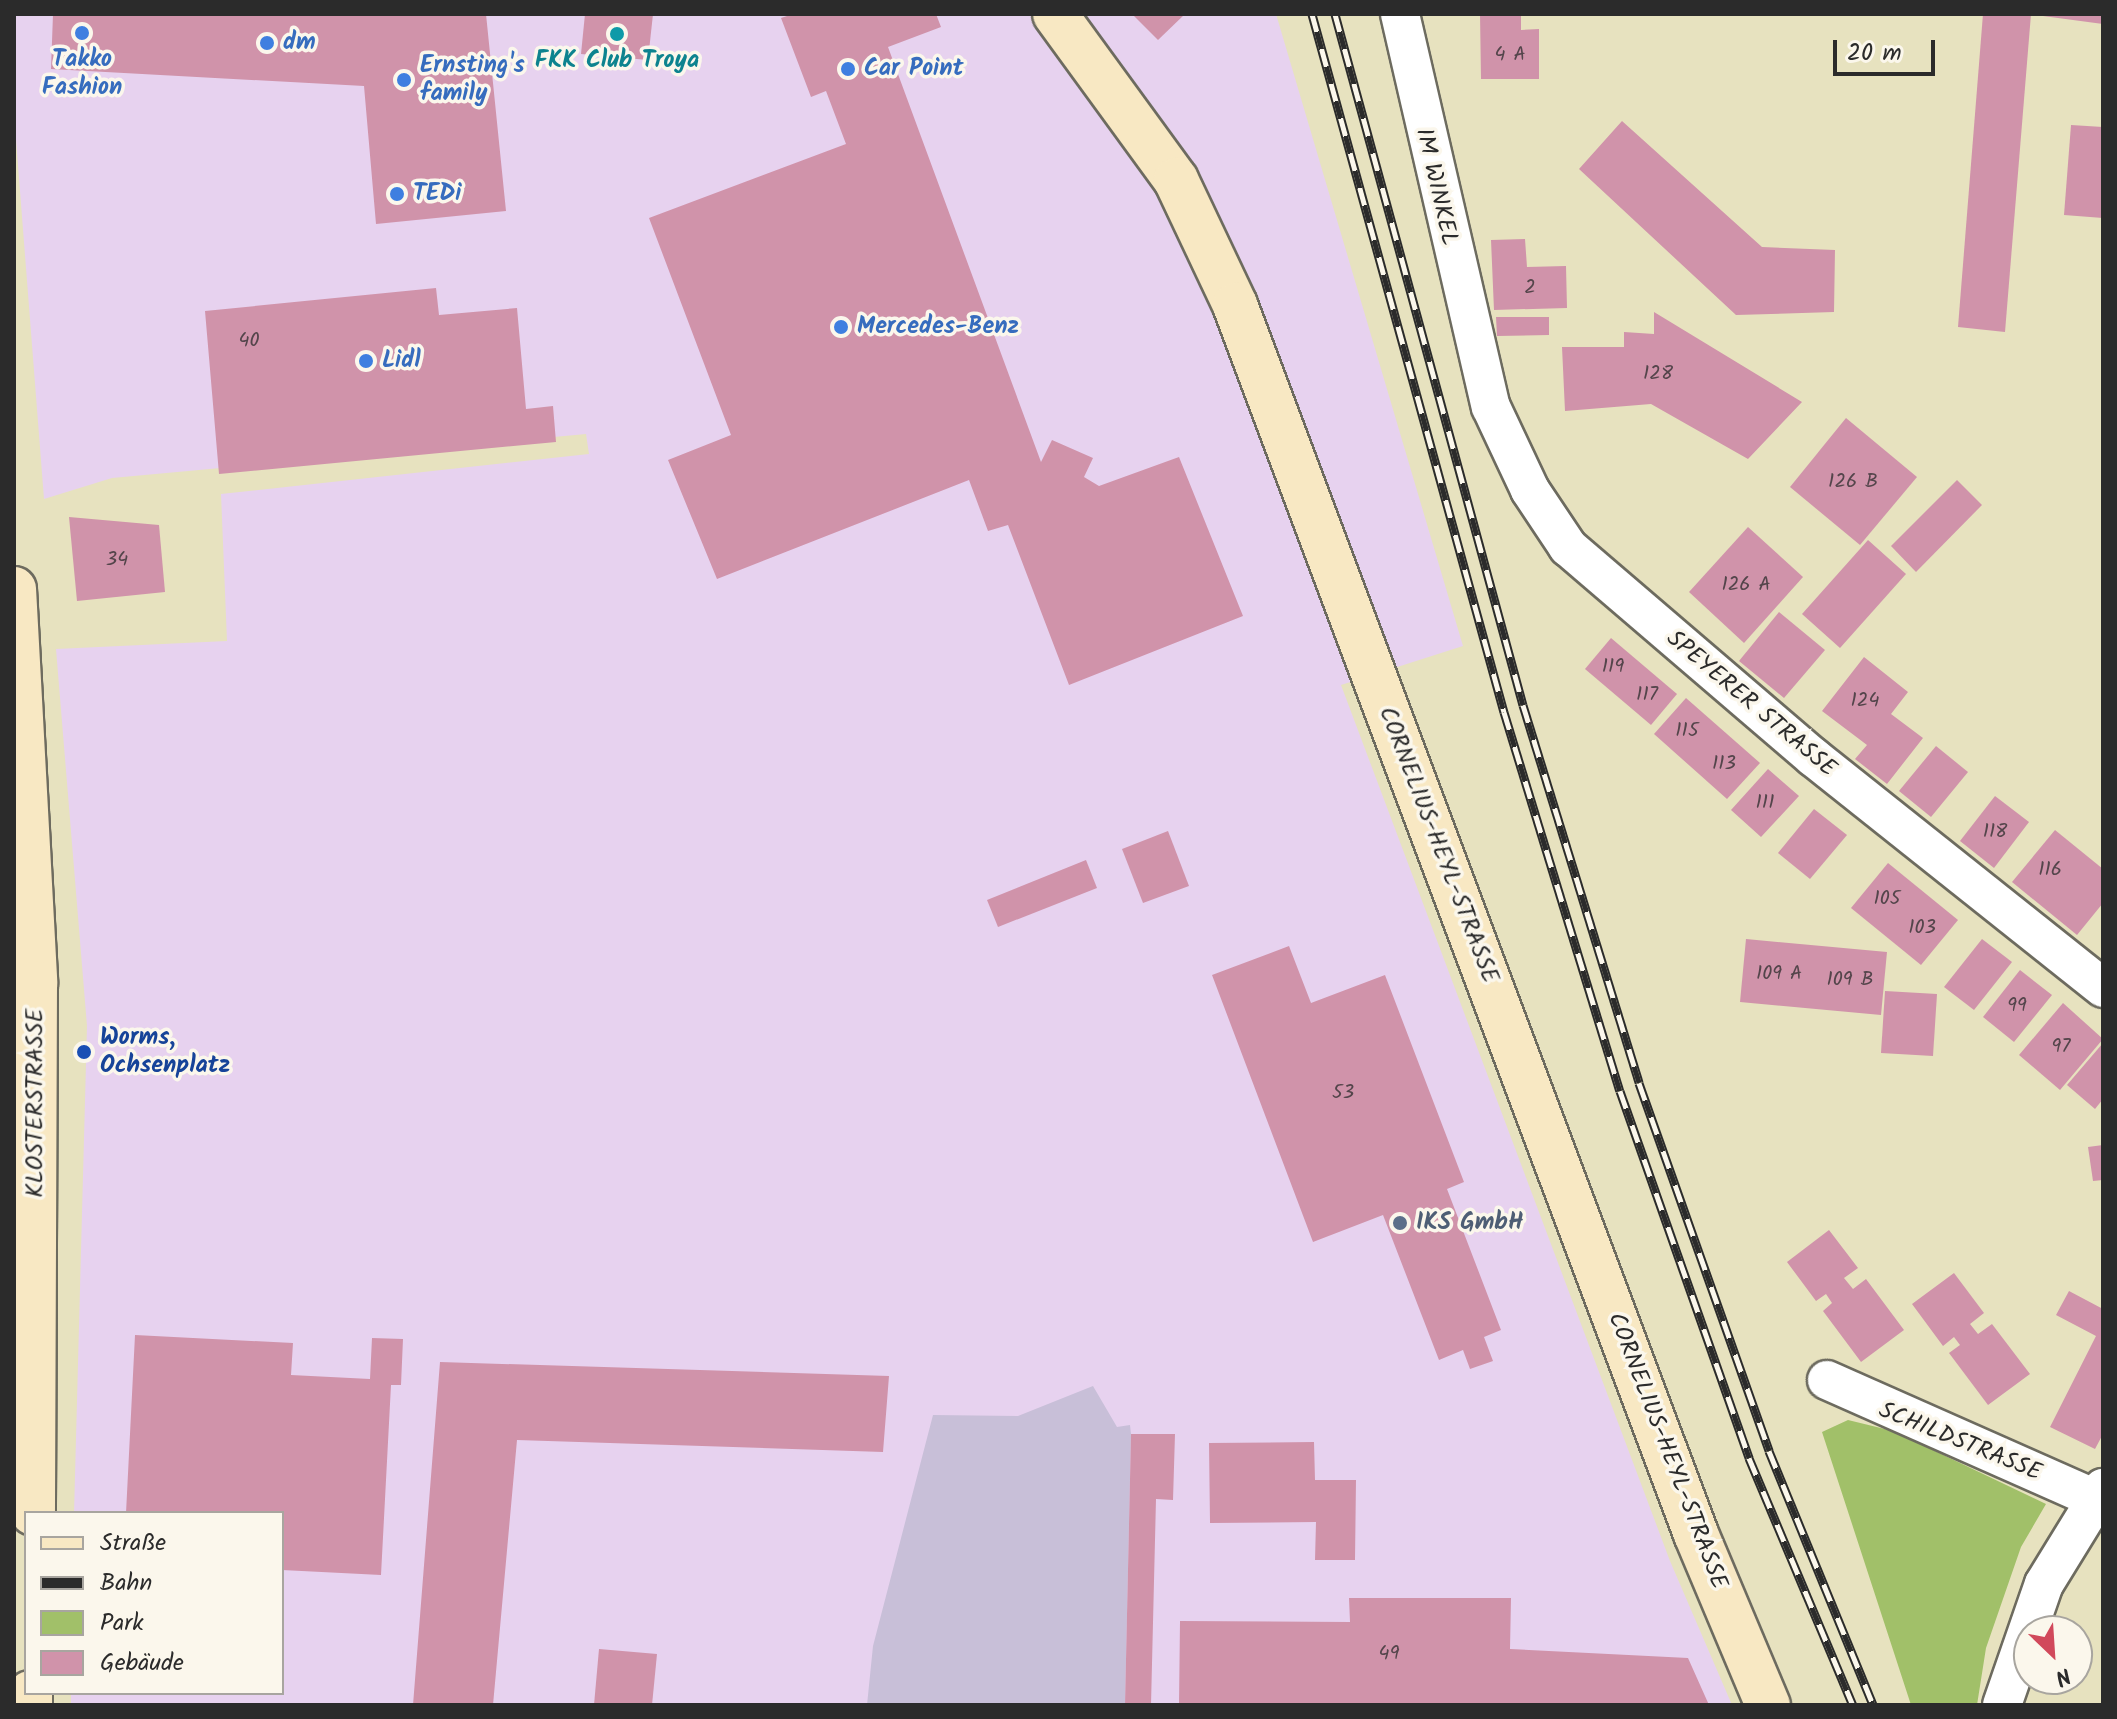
<!DOCTYPE html>
<html>
<head>
<meta charset="utf-8">
<style>
  body { margin:0 }
  #map { position:relative; width:2117px; height:1719px; overflow:hidden; background:#e7e2bf; font-family:Kalam,sans-serif }
  div>[style] { position:absolute }
  .built>* { inset:0; background:#e7d2ef }
  .industrial>* { inset:0; background:#c8bfd8 }
  .green>* { inset:0; background:#a1c069 }
  .building>* { inset:0; background:#d093aa }
  .roads { filter:drop-shadow(2px 0 #6d6b5f) drop-shadow(-2px 0 #6d6b5f) drop-shadow(0 2px #6d6b5f) drop-shadow(0 -2px #6d6b5f) }
  .street>* { height:38px; margin:-19px; padding:0 19px; transform-origin:19px; border-radius:19px; background:#fff }
  .secondary>* { height:44px; margin:-22px; padding:0 22px; transform-origin:22px; border-radius:22px; background:#f8e8c3 }
  .rail>* { height:9px; margin-top:-4.5px; transform-origin:0; background:repeating-linear-gradient(90deg,#fbf7ec 0 18px,#2b2b2b 0 36px); box-sizing:border-box; border-block:2px solid #2b2b2b }
  .dots>* { width:22px; height:22px; translate:-50% -50%; box-sizing:border-box; border:4px solid #fbf7ec; border-radius:50% }
  span { translate:-50% -50%; white-space:nowrap; text-align:center; line-height:1.15; -webkit-text-stroke:7px #fbf7ec; paint-order:stroke }
  .number-label { font-size:20px; color:#54454b }
  .number-label span { -webkit-text-stroke-width:0 }
  .shop-label { font-size:24px; color:#366cbe; font-weight:700 }
  .left { translate:0 -50%; text-align:left }
  .culture-label { font-size:24px; color:#0d838f; font-weight:700 }
  .street-label { font-size:24px; color:#2b2b2b }
  .transit-label { font-size:24px; color:#164399; font-weight:700 }
  .service-label { font-size:24px; color:#4e5e75; font-weight:700 }
  .frame { position:absolute; inset:0; border:16px solid #2b2b2b; pointer-events:none }
  .legend { position:absolute; left:24px; top:1511px; width:260px; height:184px; box-sizing:border-box; background:#fbf7ec; border:2px solid #a8a59f; margin:0; padding:10px 14px; list-style:none; font-size:24px; color:#2b2b2b }
  .legend li { display:flex; align-items:center; gap:16px; height:40px }
  .legend b { width:40px; border:2px solid #a8a59f }
  .north { position:absolute; left:2013px; top:1615px; width:80px; height:80px; box-sizing:border-box; background:#fbf7ec; border:2px solid #a8a59f; border-radius:50%; rotate:155deg; font-size:22px; font-weight:700; line-height:32px; text-align:center; color:#2b2b2b }
  .north::after { content:''; display:block; margin:auto; width:28px; height:36px; background:#d1495b; clip-path:polygon(50% 0,100% 100%,50% 72%,0 100%) }
  .scale { position:absolute; left:1833px; top:40px; width:102px; height:36px; box-sizing:border-box; border:4px solid #2b2b2b; border-top:0; padding-left:10px; font-size:24px; line-height:28px; white-space:nowrap; color:#2b2b2b; -webkit-text-stroke:6px #fbf7ec; paint-order:stroke }
</style>
</head>
<body>
<div id="map">
  <div class="built">
    <i style="clip-path:polygon(14px 14px,1276px 14px,1463px 646px,1341px 685px,1670px 1561px,1732px 1705px,71px 1705px,71px 1693px,282px 1693px,282px 1513px,74px 1513px,87px 1026px,56px 649px,227px 641px,221px 494px,589px 454px,586px 434px,112px 478px,44px 499px,14px 114px)"></i>
  </div>
  <div class="industrial">
    <i style="clip-path:polygon(1093px 1386px,1117px 1427px,1130px 1425px,1131px 1434px,1125px 1705px,867px 1705px,873px 1646px,933px 1415px,1018px 1416px)"></i>
  </div>
  <div class="green">
    <i style="clip-path:polygon(1848px 1420px,1893px 1431px,2046px 1504px,2021px 1547px,1986px 1648px,1977px 1705px,1911px 1705px,1822px 1432px)"></i>
  </div>
  <div class="building">
    <i style="clip-path:polygon(53px 14px,486px 14px,506px 211px,376px 224px,364px 86px,51px 69px)"></i>
    <i style="clip-path:polygon(585px 14px,653px 14px,648px 60px,581px 54px)"></i>
    <i style="clip-path:polygon(793px 14px,936px 14px,941px 27px,888px 47px,1041px 462px,1052px 440px,1093px 458px,1084px 477px,1099px 486px,1179px 457px,1243px 616px,1069px 685px,1008px 525px,988px 531px,969px 480px,717px 579px,668px 460px,731px 435px,649px 218px,846px 144px,826px 91px,811px 97px,781px 18px)"></i>
    <i style="clip-path:polygon(1132px 14px,1185px 14px,1158px 40px)"></i>
    <i style="clip-path:polygon(1480px 14px,1521px 14px,1521px 30px,1539px 29px,1539px 79px,1481px 79px)"></i>
    <i style="clip-path:polygon(1983px 14px,2031px 14px,2005px 332px,1958px 327px)"></i>
    <i style="clip-path:polygon(2044px 14px,2103px 14px,2103px 24px,2043px 16px)"></i>
    <i style="clip-path:polygon(1622px 121px,1762px 247px,1835px 250px,1834px 312px,1736px 315px,1579px 169px)"></i>
    <i style="clip-path:polygon(2071px 125px,2103px 127px,2103px 218px,2064px 215px)"></i>
    <i style="clip-path:polygon(1525px 239px,1527px 267px,1566px 266px,1567px 308px,1494px 310px,1491px 240px)"></i>
    <i style="clip-path:polygon(436px 288px,439px 315px,517px 308px,526px 409px,553px 406px,556px 442px,219px 474px,205px 311px)"></i>
    <i style="clip-path:polygon(1654px 312px,1802px 402px,1748px 459px,1651px 404px,1565px 411px,1562px 347px,1624px 347px,1624px 332px,1654px 334px)"></i>
    <i style="clip-path:polygon(1496px 317px,1549px 317px,1549px 335px,1497px 336px)"></i>
    <i style="clip-path:polygon(1846px 418px,1917px 477px,1860px 545px,1790px 487px)"></i>
    <i style="clip-path:polygon(1957px 480px,1982px 505px,1916px 572px,1891px 546px)"></i>
    <i style="clip-path:polygon(69px 517px,159px 525px,165px 592px,77px 601px)"></i>
    <i style="clip-path:polygon(1748px 527px,1803px 577px,1744px 643px,1689px 592px)"></i>
    <i style="clip-path:polygon(1868px 540px,1906px 574px,1840px 648px,1802px 614px)"></i>
    <i style="clip-path:polygon(1779px 612px,1825px 650px,1784px 698px,1739px 661px)"></i>
    <i style="clip-path:polygon(1611px 638px,1677px 694px,1651px 725px,1585px 669px)"></i>
    <i style="clip-path:polygon(1864px 657px,1908px 692px,1891px 714px,1923px 738px,1887px 784px,1855px 759px,1867px 745px,1822px 711px)"></i>
    <i style="clip-path:polygon(1686px 698px,1760px 763px,1727px 799px,1654px 734px)"></i>
    <i style="clip-path:polygon(1936px 746px,1968px 772px,1931px 817px,1899px 791px)"></i>
    <i style="clip-path:polygon(1768px 769px,1799px 796px,1761px 837px,1731px 810px)"></i>
    <i style="clip-path:polygon(1995px 796px,2029px 822px,1994px 868px,1960px 841px)"></i>
    <i style="clip-path:polygon(1814px 809px,1847px 835px,1810px 879px,1778px 853px)"></i>
    <i style="clip-path:polygon(2055px 830px,2103px 869px,2103px 903px,2077px 935px,2012px 882px)"></i>
    <i style="clip-path:polygon(1168px 831px,1189px 886px,1143px 903px,1122px 849px)"></i>
    <i style="clip-path:polygon(1086px 860px,1097px 888px,998px 927px,987px 900px)"></i>
    <i style="clip-path:polygon(1888px 863px,1958px 920px,1921px 965px,1851px 908px)"></i>
    <i style="clip-path:polygon(1746px 939px,1887px 952px,1881px 1015px,1740px 1002px)"></i>
    <i style="clip-path:polygon(1982px 939px,2012px 962px,1974px 1010px,1944px 987px)"></i>
    <i style="clip-path:polygon(1289px 946px,1311px 1003px,1385px 975px,1464px 1182px,1447px 1189px,1501px 1330px,1484px 1337px,1493px 1361px,1470px 1369px,1463px 1350px,1439px 1360px,1383px 1215px,1313px 1242px,1212px 975px)"></i>
    <i style="clip-path:polygon(2020px 970px,2052px 995px,2014px 1042px,1983px 1017px)"></i>
    <i style="clip-path:polygon(1885px 991px,1937px 994px,1933px 1056px,1881px 1053px)"></i>
    <i style="clip-path:polygon(2063px 1003px,2103px 1039px,2060px 1090px,2019px 1055px)"></i>
    <i style="clip-path:polygon(2103px 1043px,2103px 1099px,2095px 1109px,2067px 1085px)"></i>
    <i style="clip-path:polygon(2103px 1145px,2103px 1180px,2093px 1181px,2088px 1147px)"></i>
    <i style="clip-path:polygon(1829px 1230px,1858px 1268px,1844px 1278px,1853px 1289px,1866px 1279px,1904px 1330px,1861px 1362px,1823px 1311px,1832px 1303px,1826px 1294px,1816px 1301px,1787px 1262px)"></i>
    <i style="clip-path:polygon(1954px 1273px,1984px 1313px,1970px 1324px,1978px 1334px,1992px 1324px,2030px 1374px,1988px 1405px,1949px 1353px,1960px 1345px,1954px 1337px,1943px 1346px,1912px 1304px)"></i>
    <i style="clip-path:polygon(2069px 1291px,2103px 1309px,2103px 1434px,2095px 1449px,2050px 1427px,2096px 1336px,2056px 1315px)"></i>
    <i style="clip-path:polygon(135px 1335px,293px 1343px,291px 1375px,370px 1379px,372px 1338px,403px 1339px,401px 1385px,391px 1385px,381px 1575px,282px 1570px,282px 1513px,126px 1513px)"></i>
    <i style="clip-path:polygon(440px 1362px,889px 1376px,883px 1452px,517px 1440px,493px 1705px,413px 1705px)"></i>
    <i style="clip-path:polygon(1131px 1434px,1175px 1434px,1173px 1500px,1156px 1499px,1151px 1705px,1125px 1705px)"></i>
    <i style="clip-path:polygon(1314px 1442px,1315px 1480px,1356px 1480px,1355px 1560px,1315px 1560px,1316px 1522px,1210px 1523px,1209px 1443px)"></i>
    <i style="clip-path:polygon(1349px 1598px,1511px 1598px,1510px 1649px,1688px 1658px,1709px 1705px,1179px 1705px,1180px 1621px,1350px 1622px)"></i>
    <i style="clip-path:polygon(599px 1649px,657px 1654px,652px 1705px,594px 1705px)"></i>
  </div>
  <div class="roads">
    <div class="street">
      <i style="left:1400px;top:14px;width:403px;rotate:77deg"></i>
      <i style="left:1491px;top:407px;width:92px;rotate:64.8deg"></i>
      <i style="left:1530px;top:490px;width:69px;rotate:56.3deg"></i>
      <i style="left:1568px;top:547px;width:323px;rotate:40.6deg"></i>
      <i style="left:1813px;top:757px;width:371px;rotate:38.5deg"></i>
      <i style="left:1827px;top:1380px;width:293px;rotate:23.9deg"></i>
      <i style="left:2002px;top:1705px;width:128px;rotate:-70.9deg"></i>
      <i style="left:2044px;top:1584px;width:113px;rotate:-58.4deg"></i>
    </div>
    <div class="secondary">
      <i style="left:1055px;top:14px;width:205px;rotate:53.9deg"></i>
      <i style="left:1176px;top:180px;width:138px;rotate:64.7deg"></i>
      <i style="left:1235px;top:305px;width:1313px;rotate:69.44deg"></i>
      <i style="left:1696px;top:1534px;width:186px;rotate:67.2deg"></i>
      <i style="left:14px;top:589px;width:395px;rotate:86.9deg"></i>
      <i style="left:35px;top:983px;width:530px;rotate:90.22deg"></i>
      <i style="left:30px;top:1705px;width:12px;rotate:-90deg"></i>
    </div>
  </div>
  <div class="rail">
    <i style="left:1312px;top:14px;width:724px;rotate:74.62deg"></i>
    <i style="left:1504px;top:712px;width:396px;rotate:73deg"></i>
    <i style="left:1620px;top:1091px;width:389px;rotate:70.6deg"></i>
    <i style="left:1749px;top:1458px;width:268px;rotate:67.2deg"></i>
    <i style="left:1335px;top:14px;width:716px;rotate:74.78deg"></i>
    <i style="left:1523px;top:705px;width:395px;rotate:72.9deg"></i>
    <i style="left:1639px;top:1083px;width:390px;rotate:70.5deg"></i>
    <i style="left:1769px;top:1451px;width:274px;rotate:67.7deg"></i>
  </div>
  <div class="dots">
    <i style="left:82px;top:33px;background:#3f7fe0"></i>
    <i style="left:617px;top:34px;background:#0f9aa8"></i>
    <i style="left:267px;top:43px;background:#3f7fe0"></i>
    <i style="left:848px;top:69px;background:#3f7fe0"></i>
    <i style="left:404px;top:80px;background:#3f7fe0"></i>
    <i style="left:397px;top:194px;background:#3f7fe0"></i>
    <i style="left:841px;top:327px;background:#3f7fe0"></i>
    <i style="left:366px;top:361px;background:#3f7fe0"></i>
    <i style="left:84px;top:1052px;background:#1a4fb4"></i>
    <i style="left:1400px;top:1223px;background:#5c6f8a"></i>
  </div>
  <div class="number-label">
    <span style="left:1510px;top:55px">4 A</span>
    <span style="left:1530px;top:288px">2</span>
    <span style="left:249px;top:341px">40</span>
    <span style="left:1658px;top:374px">128</span>
    <span style="left:1853px;top:482px">126 B</span>
    <span style="left:117px;top:560px">34</span>
    <span style="left:1746px;top:585px">126 A</span>
    <span style="left:1613px;top:667px">119</span>
    <span style="left:1647px;top:695px">117</span>
    <span style="left:1865px;top:701px">124</span>
    <span style="left:1687px;top:731px">115</span>
    <span style="left:1724px;top:764px">113</span>
    <span style="left:1765px;top:803px">111</span>
    <span style="left:1995px;top:832px">118</span>
    <span style="left:2050px;top:870px">116</span>
    <span style="left:1887px;top:899px">105</span>
    <span style="left:1922px;top:928px">103</span>
    <span style="left:1779px;top:974px">109 A</span>
    <span style="left:1850px;top:980px">109 B</span>
    <span style="left:2017px;top:1006px">99</span>
    <span style="left:2061px;top:1047px">97</span>
    <span style="left:1343px;top:1093px">53</span>
    <span style="left:1389px;top:1654px">49</span>
  </div>
  <div class="shop-label">
    <span class="left" style="left:283px;top:43px">dm</span>
    <span style="left:82px;top:74px">Takko<br>Fashion</span>
    <span class="left" style="left:420px;top:80px">Ernsting's<br>family</span>
    <span class="left" style="left:864px;top:69px">Car Point</span>
    <span class="left" style="left:413px;top:194px">TEDi</span>
    <span class="left" style="left:857px;top:327px">Mercedes-Benz</span>
    <span class="left" style="left:382px;top:361px">Lidl</span>
  </div>
  <div class="culture-label">
    <span style="left:617px;top:61px">FKK Club Troya</span>
  </div>
  <div class="street-label">
    <span style="left:1436px;top:187px;rotate:77deg">IM WINKEL</span>
    <span style="left:1751px;top:704px;rotate:40deg">SPEYERER STRASSE</span>
    <span style="left:1438px;top:845px;rotate:69deg">CORNELIUS-HEYL-STRASSE</span>
    <span style="left:36px;top:1103px;rotate:-90deg">KLOSTERSTRASSE</span>
    <span style="left:1960px;top:1442px;rotate:22deg">SCHILDSTRASSE</span>
    <span style="left:1667px;top:1451px;rotate:69deg">CORNELIUS-HEYL-STRASSE</span>
  </div>
  <div class="transit-label">
    <span class="left" style="left:100px;top:1052px">Worms,<br>Ochsenplatz</span>
  </div>
  <div class="service-label">
    <span class="left" style="left:1416px;top:1223px">IKS GmbH</span>
  </div>
  <div class="frame"></div>
  <ul class="legend">
  <li><b style="height:10px;background:#f8e8c3"></b>Straße</li>
  <li><b style="height:10px;background:#2b2b2b"></b>Bahn</li>
  <li><b style="height:22px;background:#a1c069"></b>Park</li>
  <li><b style="height:22px;background:#d093aa"></b>Gebäude</li>
  </ul>
  <div class="north">N</div>
  <div class="scale">20 m</div>
</div>
</body>
</html>
